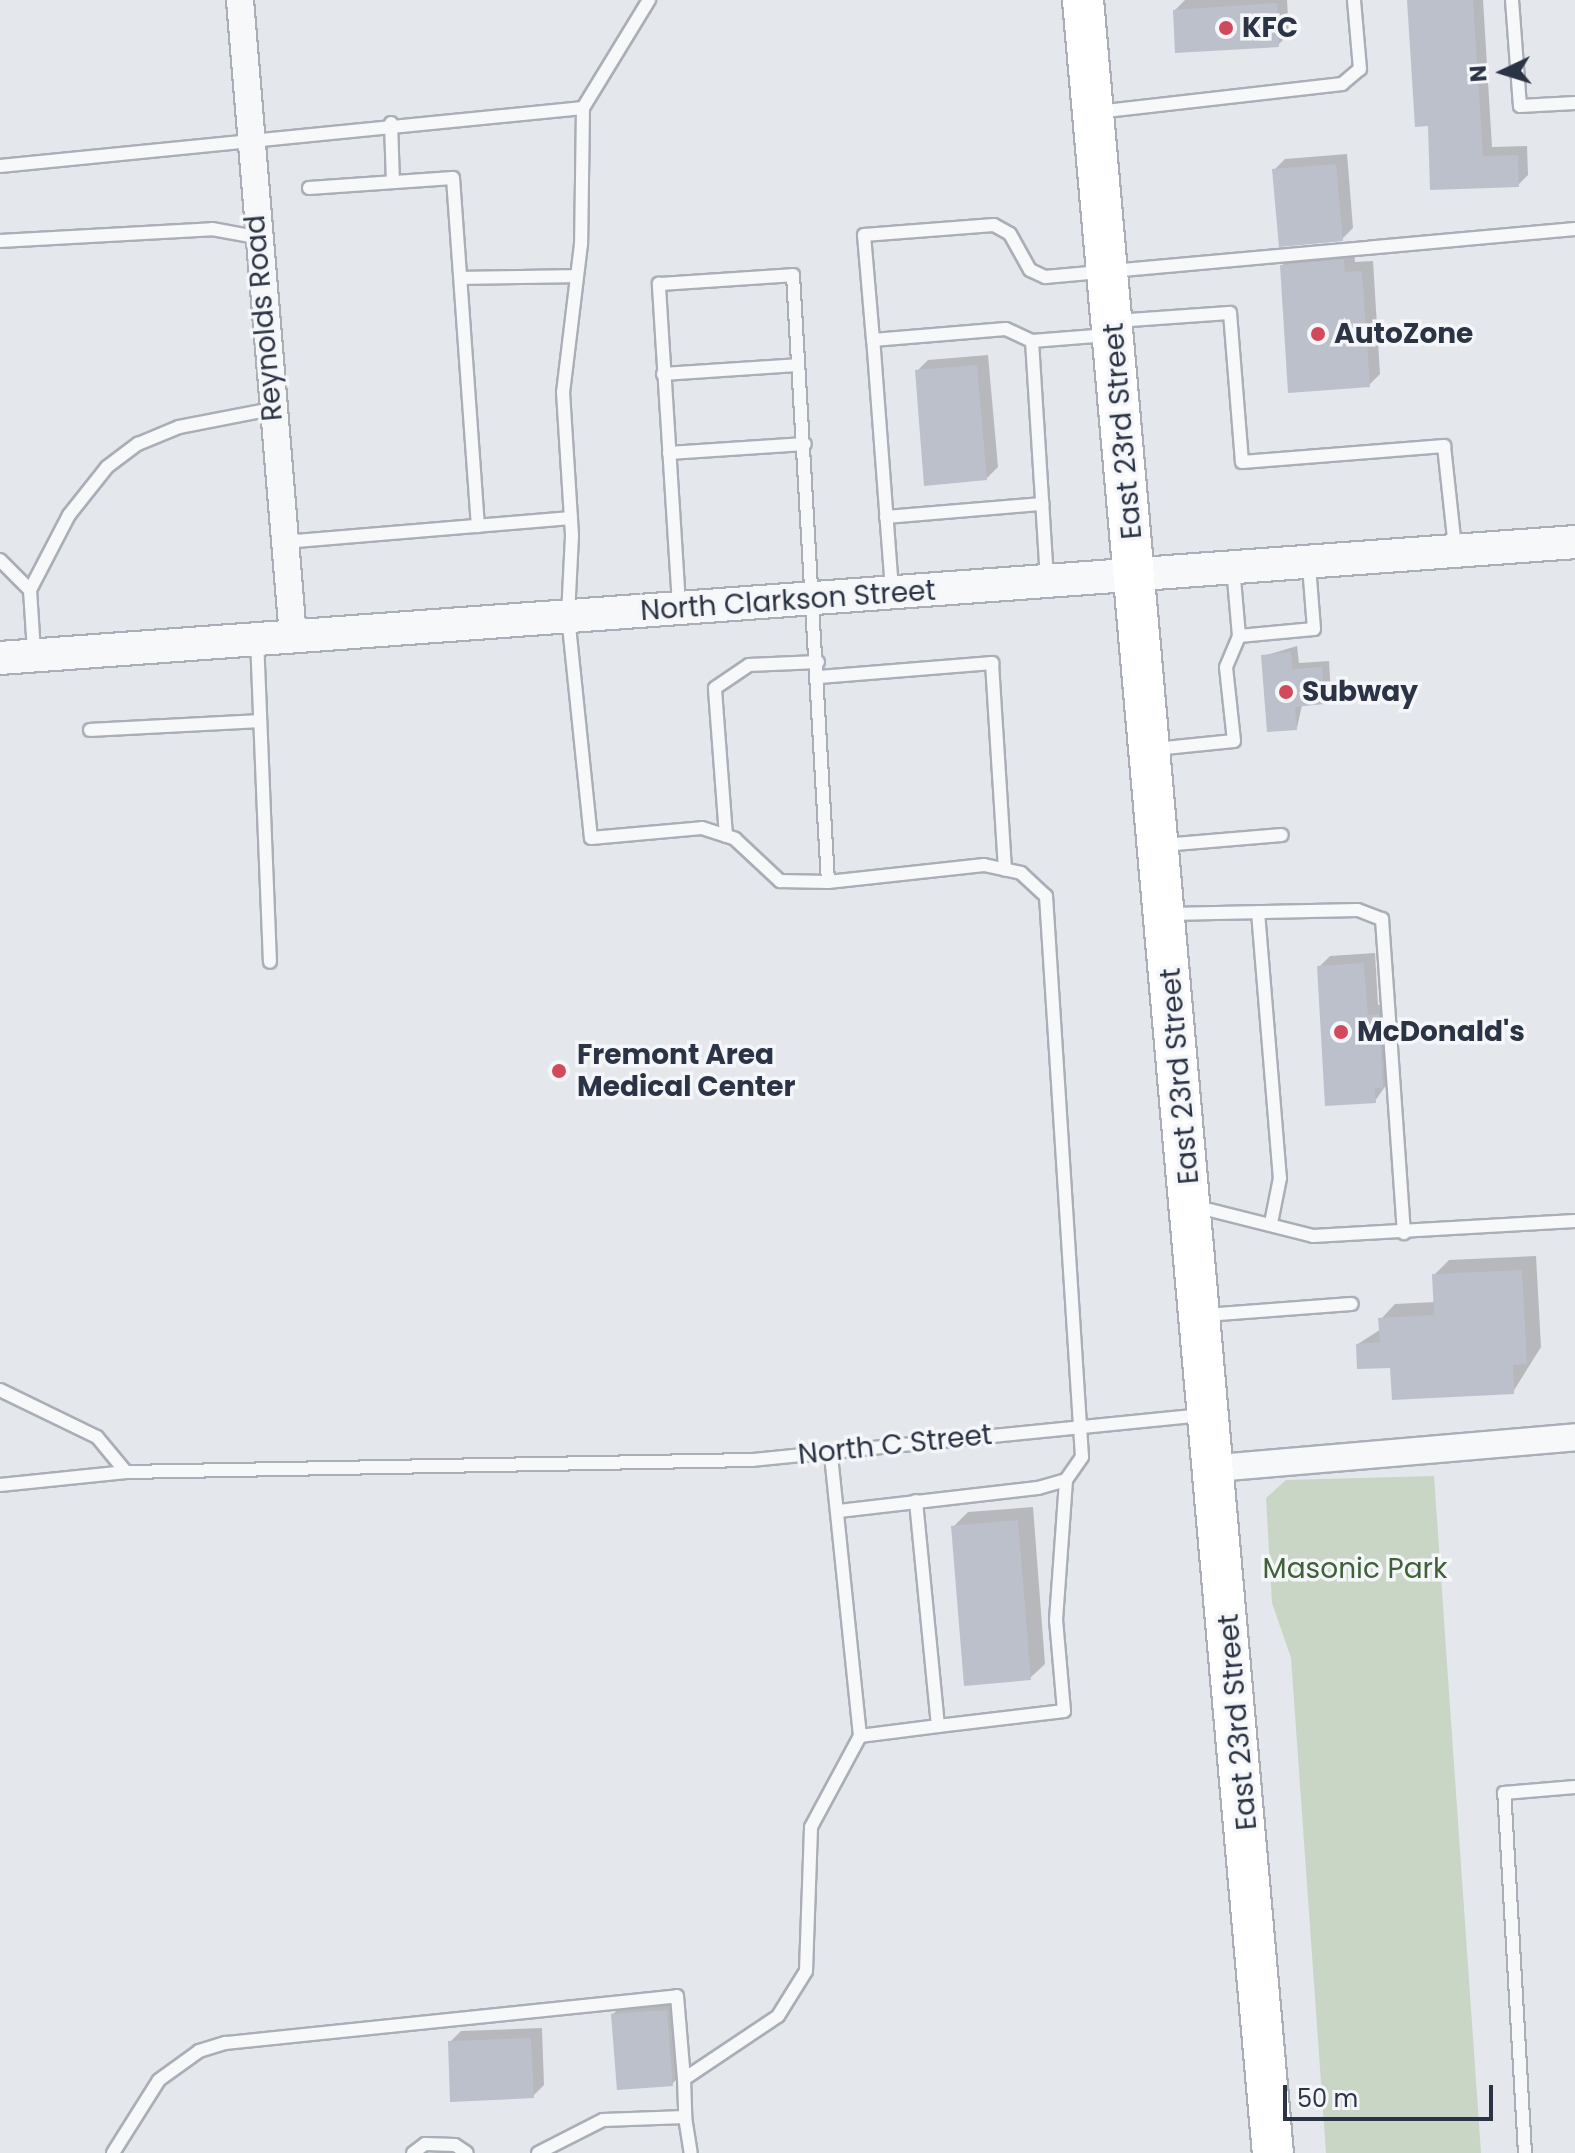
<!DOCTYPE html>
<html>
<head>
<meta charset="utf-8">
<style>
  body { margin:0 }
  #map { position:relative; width:1575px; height:2153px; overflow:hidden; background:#e4e7ec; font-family:Poppins,sans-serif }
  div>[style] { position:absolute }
  .green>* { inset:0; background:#c9d6c5 }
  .shadow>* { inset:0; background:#0003 }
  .building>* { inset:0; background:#bbc0ca }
  .roads { filter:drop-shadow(2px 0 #a9aeb7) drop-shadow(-2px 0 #a9aeb7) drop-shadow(0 2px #a9aeb7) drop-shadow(0 -2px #a9aeb7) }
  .service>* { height:12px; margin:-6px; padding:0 6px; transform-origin:6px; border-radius:6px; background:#f7f8fa }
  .minor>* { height:26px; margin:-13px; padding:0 13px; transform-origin:13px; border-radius:13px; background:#f7f8fa }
  .tertiary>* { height:32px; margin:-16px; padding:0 16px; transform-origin:16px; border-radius:16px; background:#f7f8fa }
  .primary>* { height:40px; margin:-20px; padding:0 20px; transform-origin:20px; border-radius:20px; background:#fff }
  .dots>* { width:22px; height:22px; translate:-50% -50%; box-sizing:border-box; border:4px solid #f4f6f9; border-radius:50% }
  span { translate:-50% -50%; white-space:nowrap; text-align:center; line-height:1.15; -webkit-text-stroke:7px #f4f6f9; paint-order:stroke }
  .poi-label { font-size:28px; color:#2b3445; font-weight:700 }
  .left { translate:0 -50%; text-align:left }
  .street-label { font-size:28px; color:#2b3445 }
  .park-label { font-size:28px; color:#3f6138 }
  .north { position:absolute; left:1463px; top:32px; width:80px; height:80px; -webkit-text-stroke:6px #f4f6f9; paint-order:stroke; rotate:266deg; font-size:22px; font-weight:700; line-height:32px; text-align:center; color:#2b3445 }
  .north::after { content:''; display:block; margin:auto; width:28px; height:36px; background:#2b3445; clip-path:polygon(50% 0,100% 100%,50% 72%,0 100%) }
  .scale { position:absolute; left:1283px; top:2085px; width:210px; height:36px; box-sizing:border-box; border:4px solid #2b3445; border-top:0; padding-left:10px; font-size:24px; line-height:28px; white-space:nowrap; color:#2b3445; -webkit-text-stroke:6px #f4f6f9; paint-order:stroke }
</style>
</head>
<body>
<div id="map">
  <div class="green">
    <i style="clip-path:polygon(1434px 1476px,1481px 2153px,1326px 2153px,1291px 1658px,1272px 1603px,1266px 1498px,1286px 1480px)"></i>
  </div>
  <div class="shadow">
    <i style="clip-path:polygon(1185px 0,1287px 0,1289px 34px,1278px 45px,1175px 10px)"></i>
    <i style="clip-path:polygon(1409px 0,1483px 0,1492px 147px,1527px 146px,1528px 175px,1518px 185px,1430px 124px)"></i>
    <i style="clip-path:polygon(1347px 154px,1353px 228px,1342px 239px,1274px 170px,1285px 159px)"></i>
    <i style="clip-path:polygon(1354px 249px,1355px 262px,1373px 261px,1380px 374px,1369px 385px,1282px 266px,1293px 254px)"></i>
    <i style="clip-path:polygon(988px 355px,998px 467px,987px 478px,917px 371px,928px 360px)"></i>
    <i style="clip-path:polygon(1297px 646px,1299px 663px,1329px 661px,1331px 695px,1302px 705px,1297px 728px,1263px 656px)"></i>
    <i style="clip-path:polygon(1375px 953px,1378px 1005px,1389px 1004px,1393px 1075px,1375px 1101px,1319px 967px,1330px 956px)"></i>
    <i style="clip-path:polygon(1536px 1256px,1541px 1347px,1513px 1392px,1392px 1366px,1358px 1344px,1381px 1329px,1381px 1319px,1395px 1304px,1435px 1302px,1434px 1275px,1449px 1260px)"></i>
    <i style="clip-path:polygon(1033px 1507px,1045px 1664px,1030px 1678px,953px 1527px,968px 1512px)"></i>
    <i style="clip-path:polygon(678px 2000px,683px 2073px,672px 2084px,613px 2014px,624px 2003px)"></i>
    <i style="clip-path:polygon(542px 2028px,544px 2085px,533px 2096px,450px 2042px,461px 2031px)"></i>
  </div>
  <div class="building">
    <i style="clip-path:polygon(1407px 0,1473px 0,1483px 156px,1518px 155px,1519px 187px,1430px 190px,1428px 126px,1415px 127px)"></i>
    <i style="clip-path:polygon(1277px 3px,1279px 47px,1175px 53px,1173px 10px)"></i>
    <i style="clip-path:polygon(1336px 164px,1343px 241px,1279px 247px,1272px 169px)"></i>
    <i style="clip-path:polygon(1344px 259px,1345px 272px,1362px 271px,1370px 387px,1288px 393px,1280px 265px)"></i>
    <i style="clip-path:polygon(977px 365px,987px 480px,924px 486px,915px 370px)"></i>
    <i style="clip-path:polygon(1291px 652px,1292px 669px,1322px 667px,1325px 704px,1295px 707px,1297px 730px,1267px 732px,1261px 655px)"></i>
    <i style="clip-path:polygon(1364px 963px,1368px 1015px,1379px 1014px,1383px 1088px,1375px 1088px,1376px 1103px,1325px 1106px,1317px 966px)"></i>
    <i style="clip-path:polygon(1522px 1270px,1527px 1364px,1513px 1365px,1514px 1394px,1392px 1400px,1390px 1368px,1357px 1369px,1356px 1344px,1380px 1342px,1378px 1318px,1434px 1315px,1432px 1274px)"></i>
    <i style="clip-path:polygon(1018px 1520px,1031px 1680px,964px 1686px,951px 1526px)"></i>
    <i style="clip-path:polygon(667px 2010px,673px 2086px,617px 2090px,611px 2014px)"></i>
    <i style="clip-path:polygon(531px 2038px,534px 2098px,450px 2102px,448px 2041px)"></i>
  </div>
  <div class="roads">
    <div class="service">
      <i style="left:1512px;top:0;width:106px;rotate:85.7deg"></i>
      <i style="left:1520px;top:106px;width:55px;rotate:-3.1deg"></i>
      <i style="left:583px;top:108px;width:127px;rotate:-58.6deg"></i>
      <i style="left:1097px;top:112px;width:247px;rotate:-6.5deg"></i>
      <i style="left:1342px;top:84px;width:23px;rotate:-40deg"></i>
      <i style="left:1360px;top:69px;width:69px;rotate:-95deg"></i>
      <i style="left:391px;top:123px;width:59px;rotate:88.1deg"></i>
      <i style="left:0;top:166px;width:586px;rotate:-5.68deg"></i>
      <i style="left:583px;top:108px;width:136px;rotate:90.8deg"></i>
      <i style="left:581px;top:244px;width:149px;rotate:96.9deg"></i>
      <i style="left:563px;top:392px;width:144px;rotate:86.4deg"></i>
      <i style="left:572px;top:536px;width:80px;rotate:92.9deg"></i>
      <i style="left:568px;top:616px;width:223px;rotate:84.1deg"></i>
      <i style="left:591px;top:838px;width:111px;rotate:-5.1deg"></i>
      <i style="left:702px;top:828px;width:35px;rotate:18deg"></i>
      <i style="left:735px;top:839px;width:62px;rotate:43deg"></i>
      <i style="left:780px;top:881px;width:48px;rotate:1.2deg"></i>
      <i style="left:828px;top:882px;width:157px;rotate:-6.2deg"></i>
      <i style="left:984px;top:865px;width:38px;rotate:12deg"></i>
      <i style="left:1021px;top:873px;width:34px;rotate:43deg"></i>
      <i style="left:1046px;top:896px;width:562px;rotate:86.33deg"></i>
      <i style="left:1082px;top:1457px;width:28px;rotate:125deg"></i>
      <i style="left:1066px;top:1480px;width:29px;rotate:164deg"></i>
      <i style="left:1038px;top:1488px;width:201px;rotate:173.4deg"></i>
      <i style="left:309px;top:188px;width:144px;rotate:-4deg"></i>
      <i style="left:453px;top:178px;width:349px;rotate:85.9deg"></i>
      <i style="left:0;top:241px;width:212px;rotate:-3.2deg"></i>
      <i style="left:212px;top:229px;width:45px;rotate:10.3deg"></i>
      <i style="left:462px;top:278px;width:115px;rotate:-1deg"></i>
      <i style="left:1115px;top:321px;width:115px;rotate:-4deg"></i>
      <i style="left:1230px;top:313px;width:149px;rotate:85.4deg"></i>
      <i style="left:1242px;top:462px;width:203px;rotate:-4.5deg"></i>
      <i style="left:1444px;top:446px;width:103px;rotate:83.8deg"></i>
      <i style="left:873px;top:340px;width:105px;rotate:-94.9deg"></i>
      <i style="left:864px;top:235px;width:130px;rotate:-4.4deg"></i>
      <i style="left:994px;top:225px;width:18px;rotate:29deg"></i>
      <i style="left:1010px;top:234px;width:41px;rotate:60.9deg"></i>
      <i style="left:1030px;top:270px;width:17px;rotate:25deg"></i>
      <i style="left:1045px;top:277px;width:532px;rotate:-5.17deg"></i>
      <i style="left:1032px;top:341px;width:238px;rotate:86.4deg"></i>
      <i style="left:663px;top:374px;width:134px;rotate:-3.8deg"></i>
      <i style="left:669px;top:453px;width:136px;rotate:-3.8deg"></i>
      <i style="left:886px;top:517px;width:157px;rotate:-4.8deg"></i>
      <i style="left:284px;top:542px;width:288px;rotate:-4.8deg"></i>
      <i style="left:0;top:560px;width:42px;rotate:45deg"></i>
      <i style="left:30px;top:590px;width:62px;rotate:86.3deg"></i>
      <i style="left:30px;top:590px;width:85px;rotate:-62.5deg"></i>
      <i style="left:69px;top:515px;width:61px;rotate:-51.6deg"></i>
      <i style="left:107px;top:467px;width:39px;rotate:-37deg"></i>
      <i style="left:138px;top:444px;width:44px;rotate:-22.5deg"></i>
      <i style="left:179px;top:427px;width:95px;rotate:-11deg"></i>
      <i style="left:892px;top:590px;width:251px;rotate:-94.3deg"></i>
      <i style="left:873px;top:340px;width:133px;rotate:-4.7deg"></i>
      <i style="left:1006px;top:329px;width:29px;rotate:25deg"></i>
      <i style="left:1032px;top:341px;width:76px;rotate:-4.5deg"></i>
      <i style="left:679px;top:605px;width:322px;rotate:-93.6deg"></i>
      <i style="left:659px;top:284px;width:134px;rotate:-3.8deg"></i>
      <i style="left:793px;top:275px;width:608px;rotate:86.7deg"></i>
      <i style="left:1239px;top:636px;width:75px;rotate:-5.3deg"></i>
      <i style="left:1314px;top:629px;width:64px;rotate:-94.5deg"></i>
      <i style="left:257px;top:639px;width:323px;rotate:87.7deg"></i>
      <i style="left:819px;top:677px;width:174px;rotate:-4.6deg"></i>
      <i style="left:992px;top:663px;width:207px;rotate:86.4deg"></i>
      <i style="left:90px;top:730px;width:170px;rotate:-3deg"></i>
      <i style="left:1155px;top:749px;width:79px;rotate:-5.8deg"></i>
      <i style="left:1234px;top:741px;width:74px;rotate:-96.2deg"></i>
      <i style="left:1226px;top:667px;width:34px;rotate:-67deg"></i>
      <i style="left:1239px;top:636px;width:69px;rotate:-95deg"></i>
      <i style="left:726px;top:836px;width:148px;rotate:-94.3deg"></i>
      <i style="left:715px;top:688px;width:41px;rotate:-34.1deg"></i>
      <i style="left:749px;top:665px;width:69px;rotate:-2.5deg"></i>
      <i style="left:1163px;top:845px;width:119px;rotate:-4.8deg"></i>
      <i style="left:1258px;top:912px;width:267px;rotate:85.3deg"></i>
      <i style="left:1280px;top:1178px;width:46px;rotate:101.3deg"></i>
      <i style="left:1169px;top:914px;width:189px;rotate:-1.2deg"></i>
      <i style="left:1358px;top:910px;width:26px;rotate:21deg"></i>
      <i style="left:1382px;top:919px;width:315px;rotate:86deg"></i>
      <i style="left:1194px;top:1206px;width:123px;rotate:14.1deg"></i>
      <i style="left:1313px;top:1236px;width:262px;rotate:-3.3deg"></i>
      <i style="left:1205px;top:1315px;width:147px;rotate:-4.3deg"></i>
      <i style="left:0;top:1390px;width:108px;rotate:25.9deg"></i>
      <i style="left:97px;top:1437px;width:45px;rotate:50.4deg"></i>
      <i style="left:0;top:1485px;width:127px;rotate:-5.9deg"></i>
      <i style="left:126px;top:1472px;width:626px;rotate:-1.1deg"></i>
      <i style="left:752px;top:1460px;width:452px;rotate:-5.7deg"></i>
      <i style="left:938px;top:1726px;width:127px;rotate:-6.8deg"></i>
      <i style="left:1064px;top:1711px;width:91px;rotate:-95deg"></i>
      <i style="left:1056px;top:1620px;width:140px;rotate:-85.9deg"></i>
      <i style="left:860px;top:1736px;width:79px;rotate:-7.3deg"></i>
      <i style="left:938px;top:1726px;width:226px;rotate:-95.6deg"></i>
      <i style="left:684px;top:2079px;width:38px;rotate:88deg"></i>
      <i style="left:113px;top:2153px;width:86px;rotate:-57.8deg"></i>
      <i style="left:159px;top:2080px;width:49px;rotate:-35.9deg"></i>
      <i style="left:199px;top:2051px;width:28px;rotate:-17deg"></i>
      <i style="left:226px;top:2043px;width:453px;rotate:-5.9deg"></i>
      <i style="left:677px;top:1996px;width:83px;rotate:85.2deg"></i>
      <i style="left:684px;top:2079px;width:113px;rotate:-33.8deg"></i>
      <i style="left:778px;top:2016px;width:53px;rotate:-58.1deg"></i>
      <i style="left:806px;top:1971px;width:144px;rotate:-88deg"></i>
      <i style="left:811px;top:1827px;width:103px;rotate:-61.7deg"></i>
      <i style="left:860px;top:1736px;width:283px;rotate:-95.9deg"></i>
      <i style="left:413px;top:2153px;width:15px;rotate:-37deg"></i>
      <i style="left:425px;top:2144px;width:30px;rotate:2deg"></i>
      <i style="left:455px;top:2145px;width:14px;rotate:34deg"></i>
      <i style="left:538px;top:2153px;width:73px;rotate:-26.9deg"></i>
      <i style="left:603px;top:2120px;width:82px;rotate:-2.1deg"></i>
      <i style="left:685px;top:2117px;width:36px;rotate:81deg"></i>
      <i style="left:1525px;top:2153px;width:361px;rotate:-93.3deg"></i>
      <i style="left:1504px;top:1793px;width:71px;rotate:-4.8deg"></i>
    </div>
    <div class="minor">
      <i style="left:240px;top:0;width:638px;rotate:85.24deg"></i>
      <i style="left:1217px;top:1468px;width:359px;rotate:-4.9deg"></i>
    </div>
    <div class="tertiary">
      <i style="left:0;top:658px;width:1579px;rotate:-4.21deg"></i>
    </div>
    <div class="primary">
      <i style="left:1083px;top:0;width:2161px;rotate:84.96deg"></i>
    </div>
  </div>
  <div class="dots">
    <i style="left:1226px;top:28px;background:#d1495b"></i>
    <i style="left:1318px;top:334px;background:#d1495b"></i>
    <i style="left:1286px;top:692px;background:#d1495b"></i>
    <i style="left:1341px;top:1032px;background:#d1495b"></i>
    <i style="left:559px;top:1071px;background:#d1495b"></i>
  </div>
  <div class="poi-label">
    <span class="left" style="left:1242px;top:28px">KFC</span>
    <span class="left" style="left:1334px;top:334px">AutoZone</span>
    <span class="left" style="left:1302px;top:692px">Subway</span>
    <span class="left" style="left:1357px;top:1032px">McDonald's</span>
    <span class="left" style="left:577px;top:1071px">Fremont Area<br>Medical Center</span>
  </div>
  <div class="street-label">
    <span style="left:264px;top:318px;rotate:-95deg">Reynolds Road</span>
    <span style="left:1123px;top:431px;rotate:-95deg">East 23rd Street</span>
    <span style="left:788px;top:601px;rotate:-4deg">North Clarkson Street</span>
    <span style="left:1180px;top:1076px;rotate:-95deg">East 23rd Street</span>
    <span style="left:895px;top:1445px;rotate:-6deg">North C Street</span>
    <span style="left:1238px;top:1722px;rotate:-95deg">East 23rd Street</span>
  </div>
  <div class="park-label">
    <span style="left:1355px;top:1569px">Masonic Park</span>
  </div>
  <div class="north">N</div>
  <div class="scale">50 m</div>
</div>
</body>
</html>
